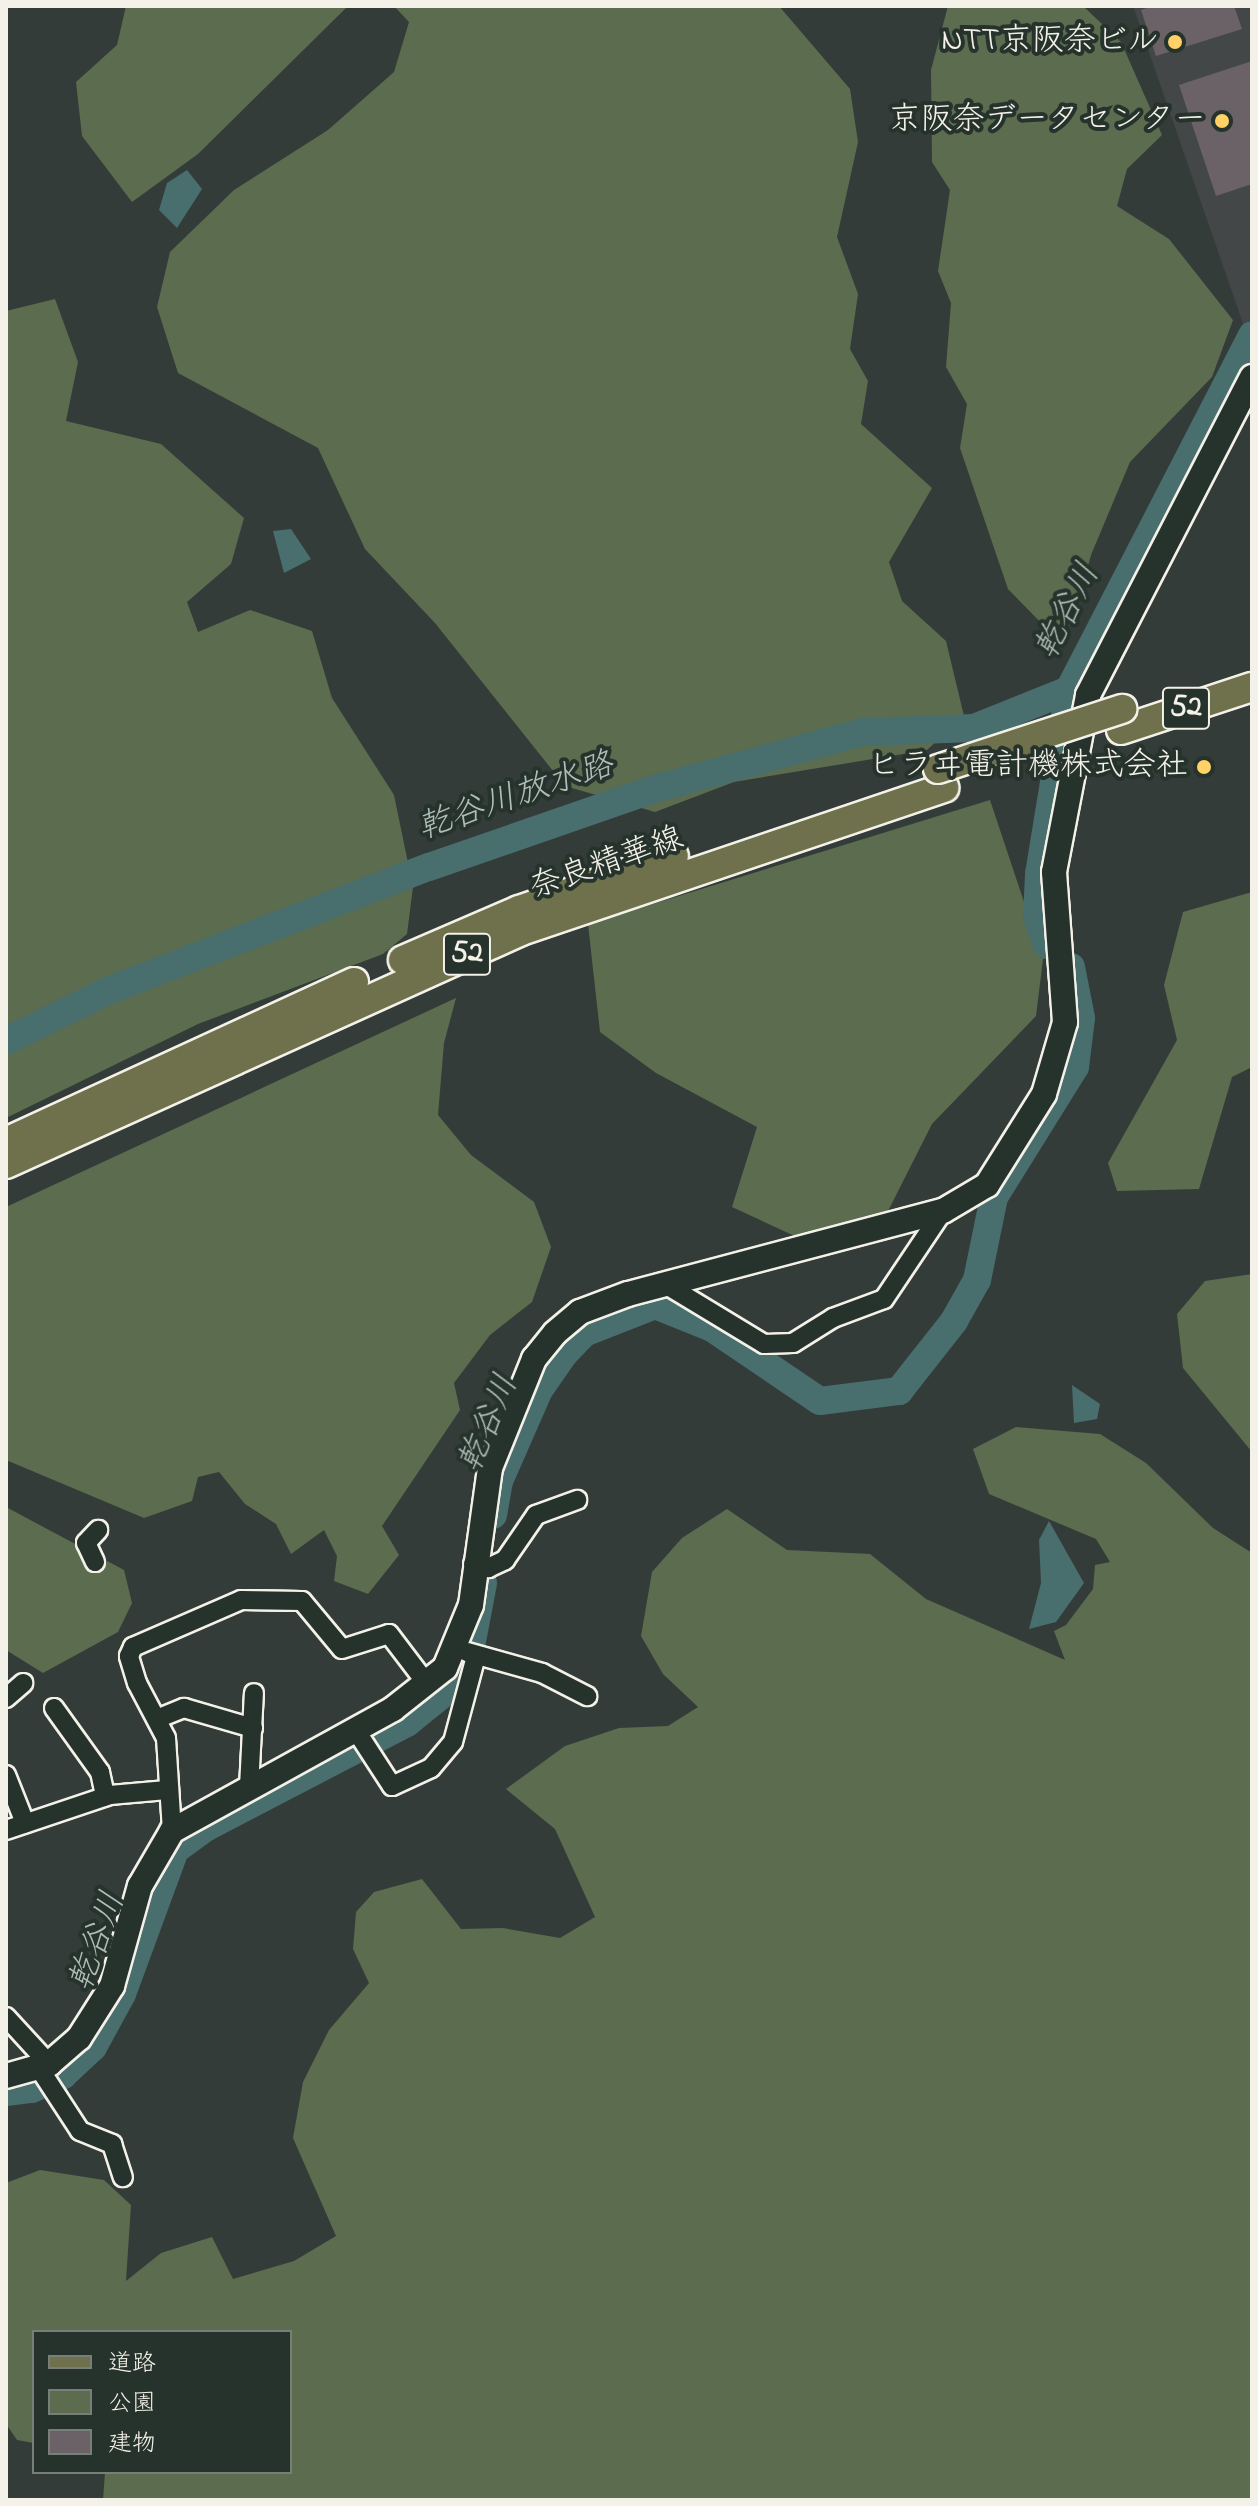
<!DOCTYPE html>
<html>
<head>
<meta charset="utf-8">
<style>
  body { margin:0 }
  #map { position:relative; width:1258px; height:2506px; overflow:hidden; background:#343c39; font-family:"Indie Flower","Klee One",sans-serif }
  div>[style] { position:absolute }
  .built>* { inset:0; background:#444747 }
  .green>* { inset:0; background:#5c6c4f }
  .water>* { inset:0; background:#496e6e }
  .river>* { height:28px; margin:-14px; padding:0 14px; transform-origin:14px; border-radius:14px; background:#496e6e }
  .building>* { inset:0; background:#6b6268 }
  .roads { filter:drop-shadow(2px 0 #f4f1e8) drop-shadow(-2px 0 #f4f1e8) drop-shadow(0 2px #f4f1e8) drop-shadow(0 -2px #f4f1e8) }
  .street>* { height:18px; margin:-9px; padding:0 9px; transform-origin:9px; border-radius:9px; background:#26332d }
  .secondary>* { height:24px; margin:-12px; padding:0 12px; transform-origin:12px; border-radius:12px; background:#26332d }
  .primary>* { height:28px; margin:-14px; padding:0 14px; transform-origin:14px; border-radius:14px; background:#6e714b }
  .bridges { filter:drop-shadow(2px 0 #f4f1e8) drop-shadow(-2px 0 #f4f1e8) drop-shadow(0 2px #f4f1e8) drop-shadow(0 -2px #f4f1e8) }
  .primary-bridge>* { height:28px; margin:-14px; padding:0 14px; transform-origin:14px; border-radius:14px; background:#6e714b }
  .dots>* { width:22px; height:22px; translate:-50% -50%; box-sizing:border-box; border:4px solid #26332d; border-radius:50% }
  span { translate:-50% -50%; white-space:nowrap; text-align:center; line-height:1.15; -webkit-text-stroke:8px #26332d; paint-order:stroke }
  .shield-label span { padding:2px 6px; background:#26332d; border:2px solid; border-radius:6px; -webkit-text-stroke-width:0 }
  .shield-label { font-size:30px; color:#f4f1e8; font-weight:700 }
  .poi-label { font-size:32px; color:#f4f1e8 }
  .right { translate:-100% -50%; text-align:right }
  .street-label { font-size:32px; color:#f4f1e8 }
  .water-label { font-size:34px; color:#b0bdb7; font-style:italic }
  .frame { position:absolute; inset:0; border:8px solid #f4f1e8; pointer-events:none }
  .legend { position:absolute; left:32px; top:2330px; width:260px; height:144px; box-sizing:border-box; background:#26332d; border:2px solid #787f78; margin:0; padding:10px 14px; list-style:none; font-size:24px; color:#f4f1e8 }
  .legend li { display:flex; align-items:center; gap:16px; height:40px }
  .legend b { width:40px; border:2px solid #787f78 }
</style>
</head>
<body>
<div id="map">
  <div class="built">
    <i style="clip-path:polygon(1133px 6px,1252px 6px,1252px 333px,1247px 335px)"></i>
  </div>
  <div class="green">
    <i style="clip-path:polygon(126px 6px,348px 6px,198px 154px,132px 202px,82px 136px,76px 82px,117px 45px)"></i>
    <i style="clip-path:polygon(394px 6px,779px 6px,850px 89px,858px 142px,837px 237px,858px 294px,850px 349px,868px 381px,861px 424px,932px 488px,889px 562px,902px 601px,946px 641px,964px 716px,927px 750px,734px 782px,655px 812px,565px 786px,435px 623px,365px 549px,318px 448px,178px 373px,157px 307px,170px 252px,234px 190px,328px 130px,394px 72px,409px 22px)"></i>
    <i style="clip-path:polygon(948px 6px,1083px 6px,1121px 42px,1162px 135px,1127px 169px,1117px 206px,1169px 239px,1233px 320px,1212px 377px,1130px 462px,1091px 555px,1072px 624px,1051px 633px,1008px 589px,960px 448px,967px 404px,946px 367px,951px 303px,938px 271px,950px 190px,932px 162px,931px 70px)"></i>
    <i style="clip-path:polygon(55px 299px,78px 362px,66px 421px,161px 444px,244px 518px,231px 564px,187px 602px,198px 632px,250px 610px,312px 631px,332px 698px,394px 795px,413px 887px,407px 934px,383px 954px,198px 1024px,6px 1118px,6px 311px)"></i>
    <i style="clip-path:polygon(990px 800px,1043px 959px,1036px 1016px,932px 1124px,885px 1217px,799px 1238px,732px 1207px,757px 1127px,656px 1073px,600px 1032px,588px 924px)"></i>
    <i style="clip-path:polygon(1252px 892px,1252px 1067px,1232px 1077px,1199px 1189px,1117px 1191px,1108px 1163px,1177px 1040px,1164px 985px,1183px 912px)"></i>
    <i style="clip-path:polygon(456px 998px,444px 1043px,438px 1115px,471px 1155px,534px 1202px,551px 1247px,532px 1302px,490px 1335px,454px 1383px,460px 1410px,382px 1526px,399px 1555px,368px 1594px,334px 1581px,337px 1556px,324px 1530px,291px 1554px,276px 1524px,245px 1504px,219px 1472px,198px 1477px,192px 1501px,144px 1518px,6px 1460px,6px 1207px)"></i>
    <i style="clip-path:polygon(1252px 1274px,1252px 1452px,1183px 1368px,1177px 1314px,1205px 1281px)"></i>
    <i style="clip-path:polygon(1016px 1427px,1100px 1434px,1146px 1463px,1213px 1528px,1252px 1553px,1252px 2500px,103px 2500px,105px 2472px,290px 2472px,290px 2332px,34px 2332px,34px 2443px,17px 2440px,6px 2424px,6px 2183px,40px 2170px,104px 2180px,131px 2205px,126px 2281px,161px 2253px,212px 2237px,233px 2279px,294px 2261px,336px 2236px,293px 2138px,303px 2082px,329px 2030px,369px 1983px,353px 1949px,356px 1912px,374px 1892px,422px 1879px,461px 1929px,503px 1928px,560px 1938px,595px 1917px,555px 1829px,506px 1789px,565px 1746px,619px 1728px,668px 1726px,698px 1707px,663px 1674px,641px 1636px,652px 1572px,682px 1538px,727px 1509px,787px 1550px,870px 1554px,926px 1599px,1065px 1660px,1054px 1631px,1066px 1625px,1093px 1589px,1095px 1565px,1110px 1562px,1096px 1539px,989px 1494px,973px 1449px)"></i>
    <i style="clip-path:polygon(6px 1507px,124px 1570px,132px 1603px,118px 1632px,43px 1673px,6px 1650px)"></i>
  </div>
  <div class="water">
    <i style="clip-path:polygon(187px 170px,202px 189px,177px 228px,159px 210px,167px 183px)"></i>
    <i style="clip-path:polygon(291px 529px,311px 559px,284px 573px,273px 531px)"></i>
    <i style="clip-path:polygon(1072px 1385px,1100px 1404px,1097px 1419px,1074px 1423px)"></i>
    <i style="clip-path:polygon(1049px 1521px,1084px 1583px,1056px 1622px,1029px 1629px,1041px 1583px,1039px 1540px)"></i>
  </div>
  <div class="river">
    <i style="left:1047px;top:945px;width:30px;rotate:-110deg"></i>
    <i style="left:1037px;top:917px;width:43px;rotate:-87.3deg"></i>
    <i style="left:1039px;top:874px;width:186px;rotate:-80.7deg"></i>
    <i style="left:1069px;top:690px;width:399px;rotate:-62.7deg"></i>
    <i style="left:6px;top:1041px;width:113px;rotate:-26.3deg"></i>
    <i style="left:107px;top:991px;width:345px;rotate:-21.1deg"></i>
    <i style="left:429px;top:867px;width:238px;rotate:-19.1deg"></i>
    <i style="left:654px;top:789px;width:217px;rotate:-15.3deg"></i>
    <i style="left:863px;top:732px;width:111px;rotate:-2.1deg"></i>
    <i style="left:974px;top:728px;width:102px;rotate:-21.8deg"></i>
    <i style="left:493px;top:1515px;width:35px;rotate:-80deg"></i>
    <i style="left:499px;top:1481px;width:99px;rotate:-66.3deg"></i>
    <i style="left:539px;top:1390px;width:44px;rotate:-55.2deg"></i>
    <i style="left:564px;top:1354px;width:29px;rotate:-46deg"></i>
    <i style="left:584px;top:1333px;width:76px;rotate:-21.5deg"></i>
    <i style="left:655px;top:1305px;width:61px;rotate:22deg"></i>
    <i style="left:712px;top:1328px;width:130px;rotate:34.1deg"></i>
    <i style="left:820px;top:1401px;width:80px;rotate:-7.2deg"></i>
    <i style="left:899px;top:1391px;width:89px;rotate:-51.8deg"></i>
    <i style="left:954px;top:1321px;width:47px;rotate:-60.7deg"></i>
    <i style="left:977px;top:1280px;width:85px;rotate:-78.4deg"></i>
    <i style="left:994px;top:1197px;width:153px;rotate:-58.1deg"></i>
    <i style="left:1075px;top:1067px;width:49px;rotate:-83deg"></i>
    <i style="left:1081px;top:1018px;width:52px;rotate:-101.1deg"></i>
    <i style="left:6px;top:2092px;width:26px;rotate:-7deg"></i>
    <i style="left:32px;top:2089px;width:34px;rotate:-24deg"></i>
    <i style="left:63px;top:2075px;width:41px;rotate:-43deg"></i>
    <i style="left:93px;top:2047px;width:60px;rotate:-61.3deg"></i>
    <i style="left:122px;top:1994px;width:153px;rotate:-69.8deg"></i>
    <i style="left:175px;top:1850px;width:37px;rotate:-36deg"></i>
    <i style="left:205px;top:1828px;width:228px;rotate:-27.5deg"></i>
    <i style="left:407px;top:1723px;width:49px;rotate:-39.2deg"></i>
    <i style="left:445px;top:1692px;width:47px;rotate:-58deg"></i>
    <i style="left:470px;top:1652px;width:70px;rotate:-79.3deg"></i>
  </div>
  <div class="building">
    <i style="clip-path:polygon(1152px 6px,1234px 6px,1242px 29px,1156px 56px,1141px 10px)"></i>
    <i style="clip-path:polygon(1252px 61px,1252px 184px,1216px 196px,1179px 85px)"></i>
  </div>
  <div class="roads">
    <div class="street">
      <i style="left:665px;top:1284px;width:116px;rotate:31.2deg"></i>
      <i style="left:764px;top:1344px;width:29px;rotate:-2deg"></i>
      <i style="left:793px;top:1343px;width:47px;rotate:-32deg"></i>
      <i style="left:833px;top:1318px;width:54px;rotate:-20.4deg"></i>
      <i style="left:884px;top:1299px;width:106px;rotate:-56.2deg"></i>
      <i style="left:95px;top:1562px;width:21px;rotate:-115deg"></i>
      <i style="left:86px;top:1543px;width:18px;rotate:-47deg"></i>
      <i style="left:473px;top:1564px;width:16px;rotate:15deg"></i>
      <i style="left:488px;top:1568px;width:19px;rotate:-25deg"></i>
      <i style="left:505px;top:1560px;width:55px;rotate:-55.4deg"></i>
      <i style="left:536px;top:1515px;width:44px;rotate:-20.1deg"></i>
      <i style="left:467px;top:1652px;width:78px;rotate:15.6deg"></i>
      <i style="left:542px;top:1673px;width:51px;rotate:27.1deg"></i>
      <i style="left:6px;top:1698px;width:23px;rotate:-41deg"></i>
      <i style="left:54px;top:1708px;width:79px;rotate:54.3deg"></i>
      <i style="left:100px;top:1772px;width:25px;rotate:78deg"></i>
      <i style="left:159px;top:1718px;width:27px;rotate:-22deg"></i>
      <i style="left:184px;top:1708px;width:72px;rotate:16.2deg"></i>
      <i style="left:355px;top:1729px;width:68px;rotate:57deg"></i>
      <i style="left:392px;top:1786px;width:43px;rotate:-24.8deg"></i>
      <i style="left:431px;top:1768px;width:34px;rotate:-50deg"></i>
      <i style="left:453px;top:1742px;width:89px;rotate:-75deg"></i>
      <i style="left:6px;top:1775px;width:52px;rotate:68.4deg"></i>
      <i style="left:249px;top:1787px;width:94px;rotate:-87deg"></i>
      <i style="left:6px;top:1830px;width:110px;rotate:-18.6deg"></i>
      <i style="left:110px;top:1795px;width:57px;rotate:-5deg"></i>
      <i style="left:172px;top:1831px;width:93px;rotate:-93.7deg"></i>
      <i style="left:166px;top:1738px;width:62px;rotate:-117.8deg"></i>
      <i style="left:137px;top:1683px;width:28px;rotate:-107deg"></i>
      <i style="left:129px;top:1656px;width:10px;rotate:-66deg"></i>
      <i style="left:133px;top:1647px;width:118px;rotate:-23.5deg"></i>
      <i style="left:241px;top:1600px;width:61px;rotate:0.9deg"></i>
      <i style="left:302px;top:1601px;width:62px;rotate:50.2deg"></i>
      <i style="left:342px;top:1649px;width:49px;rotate:-17.7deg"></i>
      <i style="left:389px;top:1634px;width:63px;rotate:52.8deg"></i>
      <i style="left:6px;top:2017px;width:64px;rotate:47.5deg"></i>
      <i style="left:39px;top:2068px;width:75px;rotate:56.9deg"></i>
      <i style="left:80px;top:2131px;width:35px;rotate:22deg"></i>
      <i style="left:112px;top:2144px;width:35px;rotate:72deg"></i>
    </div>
    <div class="secondary">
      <i style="left:6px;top:2076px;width:45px;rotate:-15.6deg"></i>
      <i style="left:49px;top:2064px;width:40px;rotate:-41deg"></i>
      <i style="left:79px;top:2038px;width:62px;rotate:-57.6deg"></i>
      <i style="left:112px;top:1986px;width:104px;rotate:-74.4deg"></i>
      <i style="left:140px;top:1886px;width:64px;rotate:-59.8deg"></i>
      <i style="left:172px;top:1831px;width:252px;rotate:-28.9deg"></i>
      <i style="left:393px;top:1709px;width:66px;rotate:-38.3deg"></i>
      <i style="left:445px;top:1668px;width:68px;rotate:-67.6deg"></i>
      <i style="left:471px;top:1605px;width:138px;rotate:-82.1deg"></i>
      <i style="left:490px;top:1468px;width:118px;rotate:-68deg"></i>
      <i style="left:534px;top:1359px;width:33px;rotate:-51deg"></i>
      <i style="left:555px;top:1333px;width:33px;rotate:-40deg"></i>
      <i style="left:580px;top:1312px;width:51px;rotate:-20.6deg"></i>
      <i style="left:628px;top:1294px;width:326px;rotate:-14.8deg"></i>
      <i style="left:943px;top:1211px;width:51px;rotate:-30.6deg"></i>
      <i style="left:987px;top:1185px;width:107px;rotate:-57.9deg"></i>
      <i style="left:1044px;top:1094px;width:75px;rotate:-73.7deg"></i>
      <i style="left:1065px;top:1022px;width:150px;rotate:-94.2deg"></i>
      <i style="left:1054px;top:872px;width:180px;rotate:-79.1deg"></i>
      <i style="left:1088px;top:695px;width:358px;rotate:-62.7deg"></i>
    </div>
    <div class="primary">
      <i style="left:1121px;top:730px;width:138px;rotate:-18.2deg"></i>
      <i style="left:403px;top:960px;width:126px;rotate:-23.3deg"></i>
      <i style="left:519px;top:910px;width:164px;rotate:-19.2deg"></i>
      <i style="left:6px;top:1142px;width:383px;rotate:-24.7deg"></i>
      <i style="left:6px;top:1164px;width:565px;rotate:-24.34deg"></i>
      <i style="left:521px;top:931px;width:447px;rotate:-18.7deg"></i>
    </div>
  </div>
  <div class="bridges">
    <div class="primary-bridge">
      <i style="left:938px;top:769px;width:194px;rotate:-18.1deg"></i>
    </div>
  </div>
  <div class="dots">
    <i style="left:1175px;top:42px;background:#ffd166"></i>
    <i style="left:1222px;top:121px;background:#ffd166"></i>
    <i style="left:1204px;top:767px;background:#ffd166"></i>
  </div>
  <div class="shield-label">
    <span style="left:1186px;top:708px">52</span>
    <span style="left:467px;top:954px">52</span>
  </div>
  <div class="poi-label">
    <span class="right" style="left:1159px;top:42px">NTT京阪奈ビル</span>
    <span class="right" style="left:1206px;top:121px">京阪奈データセンター</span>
    <span class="right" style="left:1188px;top:767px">ヒラヰ電計機株式会社</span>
  </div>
  <div class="street-label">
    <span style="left:607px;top:865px;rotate:-19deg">奈良精華線</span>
  </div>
  <div class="water-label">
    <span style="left:1069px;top:612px;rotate:-63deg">乾谷川</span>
    <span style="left:516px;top:798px;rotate:-19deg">乾谷川放水路</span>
    <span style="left:490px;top:1424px;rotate:-67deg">乾谷川</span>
    <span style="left:99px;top:1942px;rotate:-70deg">乾谷川</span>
  </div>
  <div class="frame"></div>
  <ul class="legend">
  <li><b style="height:10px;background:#6e714b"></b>道路</li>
  <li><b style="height:22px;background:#5c6c4f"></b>公園</li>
  <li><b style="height:22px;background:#6b6268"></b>建物</li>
  </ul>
</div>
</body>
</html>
